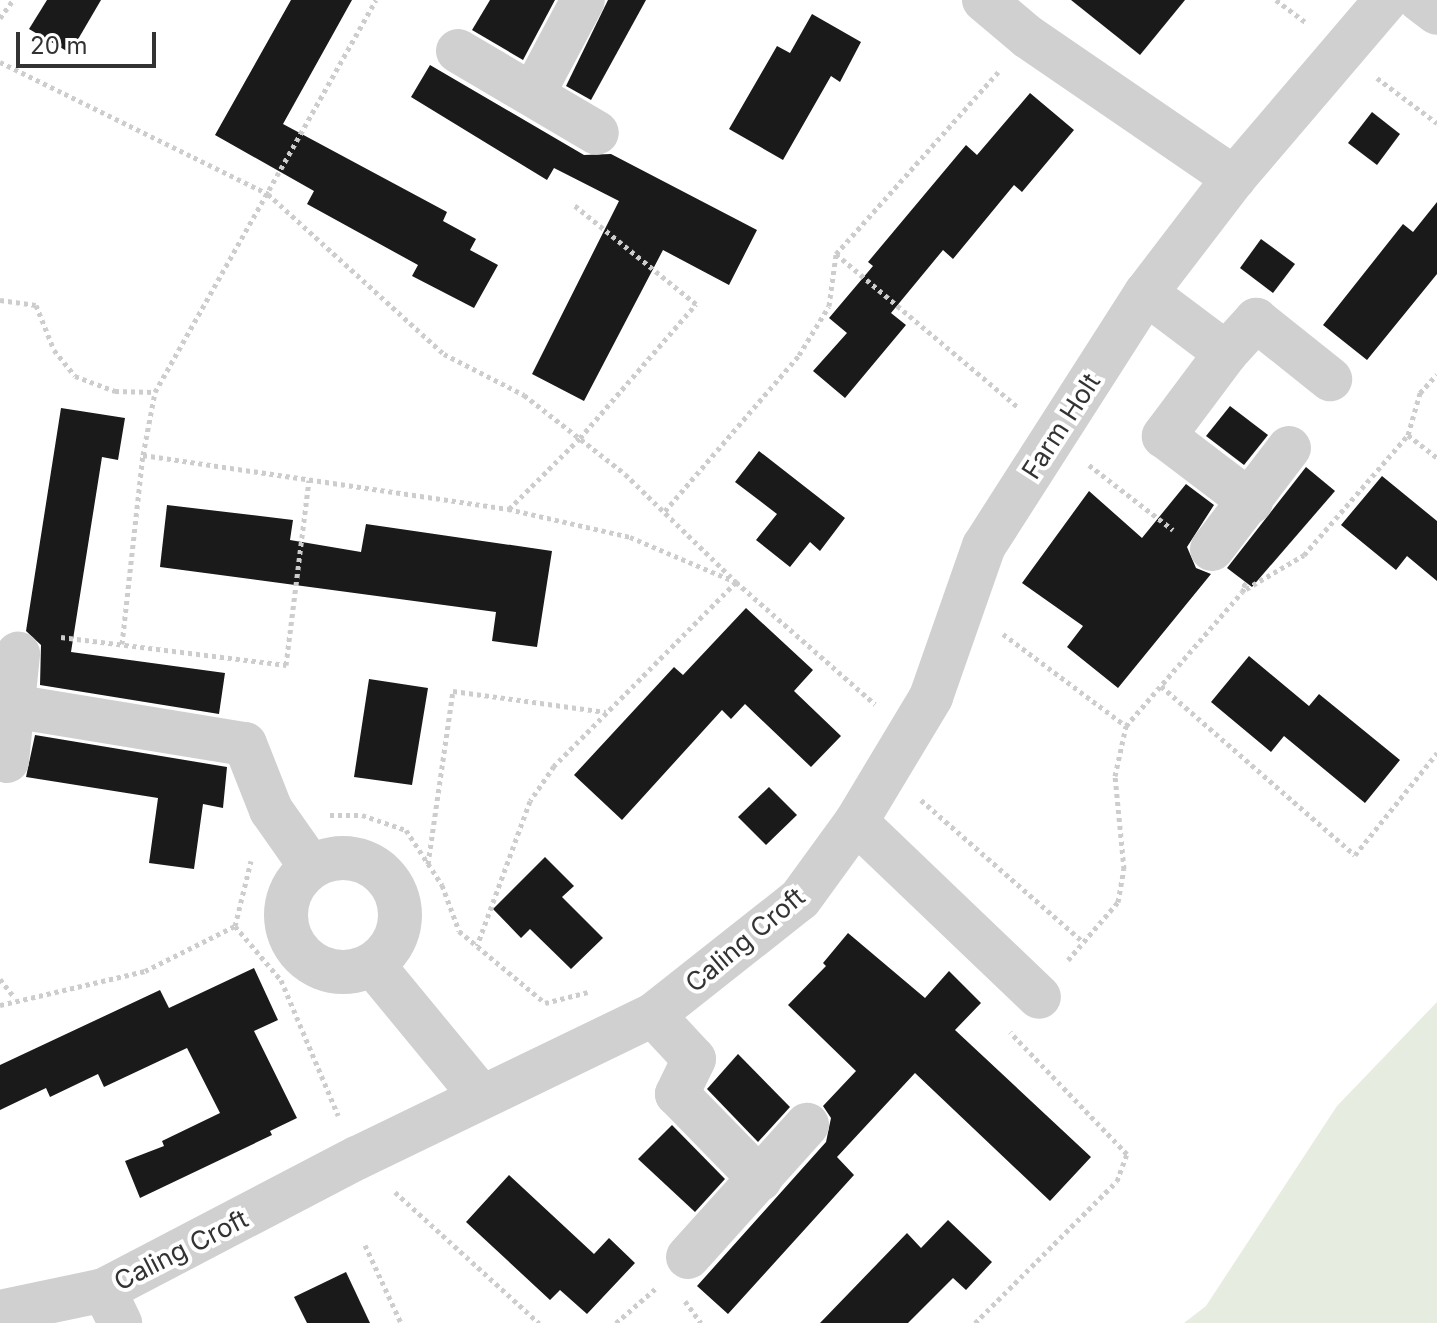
<!DOCTYPE html>
<html>
<head>
<meta charset="utf-8">
<style>
  body { margin:0 }
  #map { position:relative; width:1437px; height:1323px; overflow:hidden; background:#fff; font-family:Inter,sans-serif }
  div>[style] { position:absolute }
  .green>* { inset:0; background:#e6ecdf }
  .building>* { inset:0; background:#1a1a1a }
  .path>* { height:5px; margin-top:-2.5px; transform-origin:0; background:repeating-linear-gradient(90deg,#cdcdcd 0 4px,transparent 0 8px) }
  .minor>* { height:44px; margin:-22px; padding:0 22px; transform-origin:22px; border-radius:22px; background:#d0d0d0 }
  .minor>.ring { margin:-22px; padding:0; box-sizing:content-box; background:none; border:44px solid #d0d0d0; border-radius:50% }
  span { translate:-50% -50%; white-space:nowrap; text-align:center; line-height:1.15; -webkit-text-stroke:8px #fff; paint-order:stroke }
  .street-label { font-size:26px; color:#333 }
  .scale { position:absolute; left:16px; top:32px; width:140px; height:36px; box-sizing:border-box; border:4px solid #333; border-top:0; padding-left:10px; font-size:24px; line-height:28px; white-space:nowrap; color:#333; -webkit-text-stroke:6px #fff; paint-order:stroke }
</style>
</head>
<body>
<div id="map">
  <div class="green">
    <i style="clip-path:polygon(1437px 1002px,1437px 1323px,1184px 1323px,1206px 1306px,1337px 1106px)"></i>
  </div>
  <div class="building">
    <i style="clip-path:polygon(47px 0,101px 0,70px 53px,29px 29px)"></i>
    <i style="clip-path:polygon(291px 0,352px 0,283px 124px,447px 212px,443px 221px,476px 239px,470px 250px,498px 265px,474px 308px,412px 276px,418px 265px,307px 204px,314px 191px,215px 135px)"></i>
    <i style="clip-path:polygon(490px 0,555px 0,523px 60px,472px 30px)"></i>
    <i style="clip-path:polygon(608px 0,646px 0,591px 100px,566px 86px)"></i>
    <i style="clip-path:polygon(1071px 0,1185px 0,1140px 55px)"></i>
    <i style="clip-path:polygon(812px 14px,861px 42px,840px 82px,831px 76px,783px 160px,729px 129px,777px 46px,790px 53px)"></i>
    <i style="clip-path:polygon(430px 65px,584px 155px,611px 154px,757px 230px,729px 285px,663px 250px,584px 401px,532px 374px,619px 201px,554px 168px,547px 180px,411px 97px)"></i>
    <i style="clip-path:polygon(1030px 93px,1074px 130px,1022px 192px,1014px 185px,953px 259px,943px 250px,891px 313px,906px 325px,845px 398px,813px 371px,847px 333px,829px 318px,873px 266px,868px 262px,966px 145px,977px 155px)"></i>
    <i style="clip-path:polygon(1372px 112px,1400px 134px,1377px 165px,1348px 143px)"></i>
    <i style="clip-path:polygon(1437px 202px,1437px 274px,1367px 360px,1323px 325px,1403px 224px,1413px 232px)"></i>
    <i style="clip-path:polygon(1261px 239px,1295px 264px,1273px 293px,1240px 268px)"></i>
    <i style="clip-path:polygon(1230px 406px,1268px 435px,1244px 465px,1206px 436px)"></i>
    <i style="clip-path:polygon(61px 408px,125px 418px,118px 460px,102px 457px,71px 652px,225px 673px,219px 714px,40px 685px,41px 645px,26px 631px)"></i>
    <i style="clip-path:polygon(759px 451px,845px 518px,820px 551px,810px 542px,790px 567px,756px 540px,777px 514px,735px 482px)"></i>
    <i style="clip-path:polygon(1306px 467px,1335px 491px,1252px 587px,1227px 568px)"></i>
    <i style="clip-path:polygon(1382px 476px,1437px 521px,1437px 581px,1407px 556px,1396px 570px,1341px 525px)"></i>
    <i style="clip-path:polygon(1186px 484px,1214px 505px,1187px 547px,1196px 568px,1211px 574px,1118px 688px,1067px 647px,1083px 626px,1022px 583px,1089px 491px,1142px 538px)"></i>
    <i style="clip-path:polygon(167px 505px,293px 520px,290px 540px,361px 552px,366px 524px,552px 551px,537px 647px,492px 641px,496px 612px,160px 567px)"></i>
    <i style="clip-path:polygon(746px 608px,813px 670px,794px 691px,841px 736px,811px 767px,745px 704px,731px 719px,722px 710px,622px 820px,574px 775px,674px 667px,683px 675px)"></i>
    <i style="clip-path:polygon(1249px 656px,1309px 706px,1319px 694px,1400px 760px,1365px 803px,1284px 736px,1271px 752px,1211px 702px)"></i>
    <i style="clip-path:polygon(369px 679px,428px 688px,412px 785px,354px 777px)"></i>
    <i style="clip-path:polygon(35px 735px,227px 767px,223px 808px,203px 804px,194px 869px,149px 863px,158px 798px,26px 777px)"></i>
    <i style="clip-path:polygon(769px 787px,797px 815px,766px 845px,738px 817px)"></i>
    <i style="clip-path:polygon(545px 857px,574px 886px,562px 897px,603px 938px,571px 969px,530px 929px,521px 938px,493px 909px)"></i>
    <i style="clip-path:polygon(848px 933px,925px 998px,949px 971px,981px 1003px,955px 1030px,1091px 1157px,1050px 1201px,915px 1073px,837px 1157px,854px 1175px,728px 1314px,697px 1286px,826px 1142px,831px 1118px,823px 1106px,856px 1071px,788px 1005px,826px 966px,823px 963px)"></i>
    <i style="clip-path:polygon(254px 968px,278px 1020px,254px 1031px,297px 1118px,270px 1131px,272px 1135px,140px 1198px,125px 1161px,164px 1146px,162px 1141px,220px 1113px,187px 1048px,104px 1087px,98px 1074px,50px 1097px,46px 1088px,0 1110px,0 1065px,160px 990px,169px 1008px)"></i>
    <i style="clip-path:polygon(738px 1054px,790px 1107px,758px 1142px,707px 1089px)"></i>
    <i style="clip-path:polygon(672px 1125px,725px 1179px,695px 1212px,638px 1159px)"></i>
    <i style="clip-path:polygon(509px 1175px,594px 1254px,609px 1238px,635px 1263px,587px 1314px,560px 1290px,550px 1300px,466px 1222px)"></i>
    <i style="clip-path:polygon(948px 1220px,992px 1262px,966px 1290px,953px 1278px,908px 1323px,820px 1323px,907px 1233px,921px 1248px)"></i>
    <i style="clip-path:polygon(346px 1272px,370px 1323px,307px 1323px,294px 1297px)"></i>
  </div>
  <div class="path">
    <i style="left:1276px;top:0;width:38px;rotate:37deg"></i>
    <i style="left:0;top:18px;width:22px;rotate:-54deg"></i>
    <i style="left:0;top:62px;width:299px;rotate:26.2deg"></i>
    <i style="left:268px;top:194px;width:238px;rotate:42.3deg"></i>
    <i style="left:444px;top:354px;width:90px;rotate:27.1deg"></i>
    <i style="left:524px;top:395px;width:128px;rotate:38deg"></i>
    <i style="left:625px;top:474px;width:155px;rotate:44.2deg"></i>
    <i style="left:736px;top:582px;width:185px;rotate:41.3deg"></i>
    <i style="left:1377px;top:78px;width:75px;rotate:36.9deg"></i>
    <i style="left:836px;top:254px;width:239px;rotate:40.1deg"></i>
    <i style="left:0;top:300px;width:36px;rotate:8deg"></i>
    <i style="left:36px;top:305px;width:48px;rotate:68.2deg"></i>
    <i style="left:54px;top:350px;width:33px;rotate:51deg"></i>
    <i style="left:75px;top:376px;width:43px;rotate:20.6deg"></i>
    <i style="left:115px;top:391px;width:40px;rotate:1.4deg"></i>
    <i style="left:1408px;top:435px;width:37px;rotate:38deg"></i>
    <i style="left:143px;top:455px;width:369px;rotate:8.4deg"></i>
    <i style="left:508px;top:509px;width:125px;rotate:12.9deg"></i>
    <i style="left:630px;top:537px;width:115px;rotate:23deg"></i>
    <i style="left:736px;top:582px;width:259px;rotate:134.7deg"></i>
    <i style="left:554px;top:766px;width:42px;rotate:124.4deg"></i>
    <i style="left:530px;top:801px;width:154px;rotate:110.1deg"></i>
    <i style="left:1089px;top:465px;width:106px;rotate:37.7deg"></i>
    <i style="left:509px;top:509px;width:100px;rotate:-45deg"></i>
    <i style="left:580px;top:438px;width:177px;rotate:-49.1deg"></i>
    <i style="left:696px;top:304px;width:157px;rotate:-140.9deg"></i>
    <i style="left:665px;top:511px;width:206px;rotate:-49.3deg"></i>
    <i style="left:799px;top:355px;width:57px;rotate:-58.5deg"></i>
    <i style="left:829px;top:306px;width:52px;rotate:-82.3deg"></i>
    <i style="left:836px;top:254px;width:244px;rotate:-48.3deg"></i>
    <i style="left:1246px;top:589px;width:67px;rotate:-30.4deg"></i>
    <i style="left:1304px;top:555px;width:159px;rotate:-49.1deg"></i>
    <i style="left:1408px;top:435px;width:44px;rotate:-74.1deg"></i>
    <i style="left:1420px;top:393px;width:25px;rotate:-48deg"></i>
    <i style="left:1003px;top:634px;width:154px;rotate:36.8deg"></i>
    <i style="left:61px;top:637px;width:227px;rotate:7.1deg"></i>
    <i style="left:286px;top:665px;width:186px;rotate:-82.9deg"></i>
    <i style="left:122px;top:644px;width:190px;rotate:-83.7deg"></i>
    <i style="left:143px;top:455px;width:64px;rotate:-79.2deg"></i>
    <i style="left:155px;top:392px;width:450px;rotate:-60.6deg"></i>
    <i style="left:1161px;top:686px;width:257px;rotate:41.1deg"></i>
    <i style="left:1355px;top:855px;width:131px;rotate:-51.2deg"></i>
    <i style="left:921px;top:800px;width:214px;rotate:41.2deg"></i>
    <i style="left:330px;top:815px;width:32px"></i>
    <i style="left:362px;top:815px;width:46px;rotate:18.8deg"></i>
    <i style="left:406px;top:830px;width:66px;rotate:56.8deg"></i>
    <i style="left:442px;top:885px;width:49px;rotate:69.7deg"></i>
    <i style="left:459px;top:931px;width:112px;rotate:39.9deg"></i>
    <i style="left:545px;top:1003px;width:44px;rotate:-14.3deg"></i>
    <i style="left:428px;top:864px;width:175px;rotate:-81.8deg"></i>
    <i style="left:453px;top:691px;width:154px;rotate:7.8deg"></i>
    <i style="left:235px;top:926px;width:71px;rotate:49.6deg"></i>
    <i style="left:281px;top:980px;width:147px;rotate:67.1deg"></i>
    <i style="left:1068px;top:960px;width:77px;rotate:-49.2deg"></i>
    <i style="left:1118px;top:902px;width:34px;rotate:-80deg"></i>
    <i style="left:1124px;top:869px;width:93px;rotate:-95.5deg"></i>
    <i style="left:1115px;top:776px;width:51px;rotate:-77.6deg"></i>
    <i style="left:1126px;top:726px;width:177px;rotate:-49.1deg"></i>
    <i style="left:1242px;top:592px;width:7px;rotate:-56deg"></i>
    <i style="left:1246px;top:586px;width:6px;rotate:-141deg"></i>
    <i style="left:0;top:979px;width:24px;rotate:52deg"></i>
    <i style="left:0;top:1005px;width:149px;rotate:-13.2deg"></i>
    <i style="left:145px;top:971px;width:101px;rotate:-26.6deg"></i>
    <i style="left:235px;top:926px;width:67px;rotate:-76.2deg"></i>
    <i style="left:395px;top:1192px;width:195px;rotate:42.3deg"></i>
    <i style="left:365px;top:1245px;width:86px;rotate:65.2deg"></i>
    <i style="left:685px;top:1301px;width:27px;rotate:54deg"></i>
    <i style="left:616px;top:1323px;width:52px;rotate:-41.1deg"></i>
    <i style="left:975px;top:1323px;width:201px;rotate:-45deg"></i>
    <i style="left:1117px;top:1181px;width:29px;rotate:-70deg"></i>
    <i style="left:1127px;top:1154px;width:169px;rotate:-133.8deg"></i>
  </div>
  <div class="minor">
    <i style="left:984px;top:0;width:57px;rotate:40.1deg"></i>
    <i style="left:1028px;top:37px;width:250px;rotate:34.4deg"></i>
    <i style="left:1420px;top:0;width:21px;rotate:37deg"></i>
    <i style="left:458px;top:51px;width:161px;rotate:30.5deg"></i>
    <i style="left:533px;top:94px;width:106px;rotate:-62deg"></i>
    <i style="left:1146px;top:293px;width:100px;rotate:36.9deg"></i>
    <i style="left:1226px;top:353px;width:45px;rotate:-47.7deg"></i>
    <i style="left:1256px;top:320px;width:95px;rotate:38.6deg"></i>
    <i style="left:1226px;top:353px;width:104px;rotate:126.8deg"></i>
    <i style="left:1164px;top:436px;width:109px;rotate:37.2deg"></i>
    <i style="left:1212px;top:549px;width:127px;rotate:-52.7deg"></i>
    <i style="left:12px;top:706px;width:236px;rotate:9.3deg"></i>
    <i style="left:245px;top:744px;width:71px;rotate:68.5deg"></i>
    <i style="left:271px;top:810px;width:70px;rotate:54.9deg"></i>
    <i style="left:7px;top:761px;width:108px;rotate:-84.1deg"></i>
    <i style="left:856px;top:822px;width:253px;rotate:43.7deg"></i>
    <i class="ring" style="left:286px;top:858px;width:70px;height:70px"></i>
    <i style="left:373px;top:965px;width:171px;rotate:50.5deg"></i>
    <i style="left:653px;top:1015px;width:60px;rotate:47deg"></i>
    <i style="left:694px;top:1059px;width:39px;rotate:116deg"></i>
    <i style="left:677px;top:1094px;width:119px;rotate:45.7deg"></i>
    <i style="left:688px;top:1257px;width:178px;rotate:-48deg"></i>
    <i style="left:104px;top:1290px;width:37px;rotate:64deg"></i>
    <i style="left:0;top:1312px;width:106px;rotate:-11.9deg"></i>
    <i style="left:104px;top:1290px;width:285px;rotate:-27.6deg"></i>
    <i style="left:357px;top:1158px;width:329px;rotate:-25.8deg"></i>
    <i style="left:653px;top:1015px;width:187px;rotate:-38.3deg"></i>
    <i style="left:800px;top:899px;width:95px;rotate:-54deg"></i>
    <i style="left:856px;top:822px;width:146px;rotate:-59deg"></i>
    <i style="left:931px;top:697px;width:160px;rotate:-70.7deg"></i>
    <i style="left:984px;top:546px;width:300px;rotate:-57.4deg"></i>
    <i style="left:1146px;top:293px;width:145px;rotate:-52.6deg"></i>
    <i style="left:1234px;top:178px;width:234px;rotate:-49.5deg"></i>
  </div>
  <div class="street-label">
    <span style="left:1061px;top:426px;rotate:-57deg">Farm Holt</span>
    <span style="left:745px;top:940px;rotate:-40deg">Caling Croft</span>
    <span style="left:181px;top:1250px;rotate:-27deg">Caling Croft</span>
  </div>
  <div class="scale">20 m</div>
</div>
</body>
</html>
